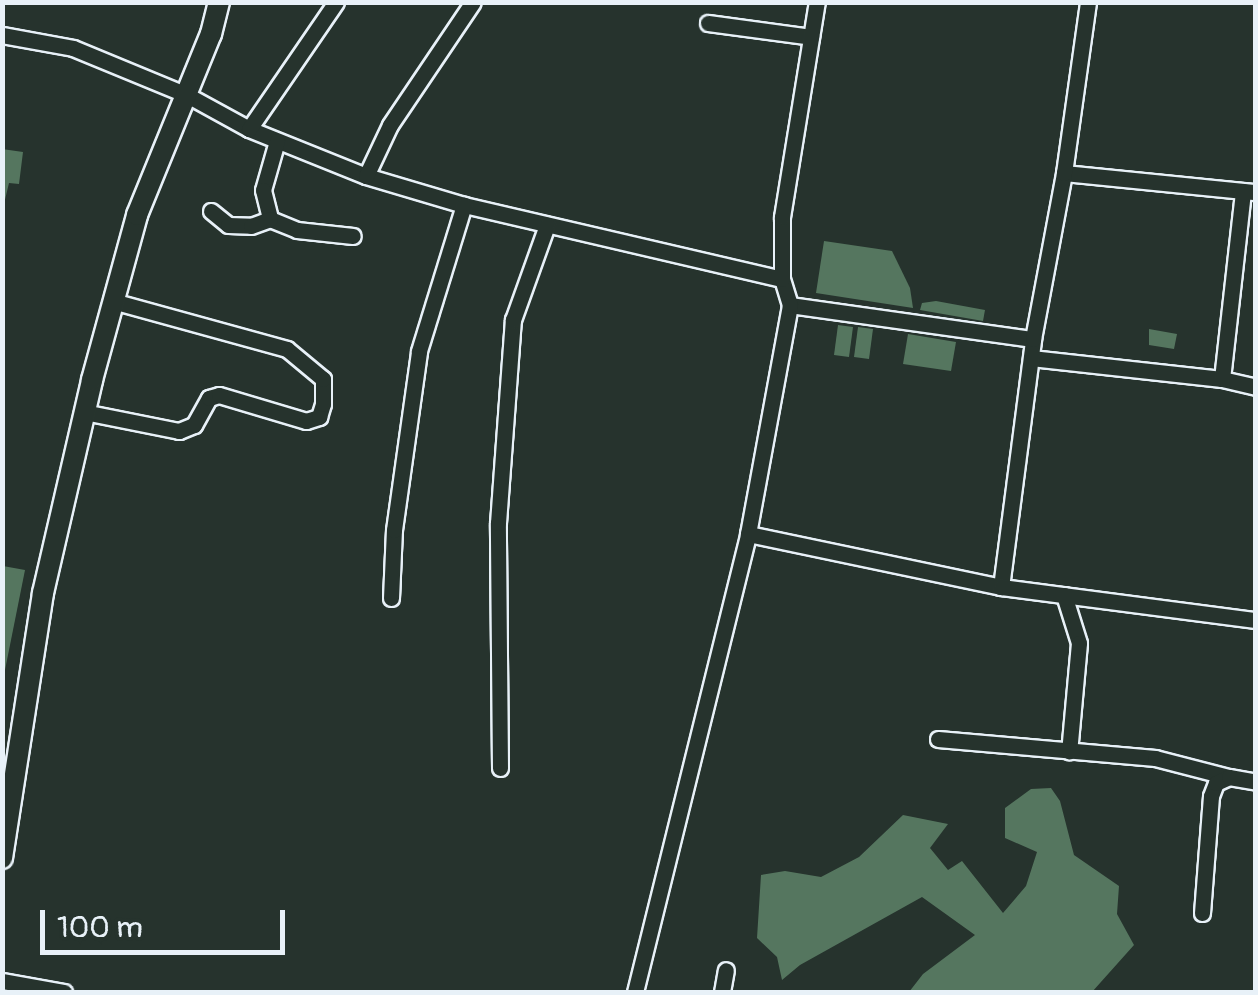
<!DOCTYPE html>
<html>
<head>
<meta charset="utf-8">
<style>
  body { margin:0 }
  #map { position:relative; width:1258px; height:995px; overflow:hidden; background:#26332d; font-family:Pangolin,sans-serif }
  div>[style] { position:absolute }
  .green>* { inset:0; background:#55765f }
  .roads { filter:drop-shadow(2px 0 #e8f1f8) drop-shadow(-2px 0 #e8f1f8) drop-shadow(0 2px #e8f1f8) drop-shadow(0 -2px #e8f1f8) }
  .minor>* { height:15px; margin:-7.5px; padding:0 7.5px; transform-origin:7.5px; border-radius:7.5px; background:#26332d }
  .tertiary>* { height:20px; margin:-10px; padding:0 10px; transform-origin:10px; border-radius:10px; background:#26332d }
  span { translate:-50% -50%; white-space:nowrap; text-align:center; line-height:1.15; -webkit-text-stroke:9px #26332d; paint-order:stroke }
  .frame { position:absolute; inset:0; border:5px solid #e8f1f8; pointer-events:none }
  .scale { position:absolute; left:40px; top:910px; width:245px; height:45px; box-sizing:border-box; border:5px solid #e8f1f8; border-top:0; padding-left:12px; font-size:30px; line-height:35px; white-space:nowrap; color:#e8f1f8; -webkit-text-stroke:8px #26332d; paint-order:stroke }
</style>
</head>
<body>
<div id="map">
  <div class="green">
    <i style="clip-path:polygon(2px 149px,23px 152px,19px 184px,9px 183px,3px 208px)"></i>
    <i style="clip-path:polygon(824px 241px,892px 251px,910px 288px,913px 308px,816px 293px)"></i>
    <i style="clip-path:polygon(936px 301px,985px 310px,983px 321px,920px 310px,922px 303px)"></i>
    <i style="clip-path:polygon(838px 325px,853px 327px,849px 357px,834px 355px)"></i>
    <i style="clip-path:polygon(858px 327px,873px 329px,869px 359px,854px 357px)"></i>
    <i style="clip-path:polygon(1149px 329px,1177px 334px,1174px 349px,1149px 345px)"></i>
    <i style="clip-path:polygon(908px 334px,956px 342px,951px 371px,903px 364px)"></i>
    <i style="clip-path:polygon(3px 566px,25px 570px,3px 680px,2px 566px)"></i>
    <i style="clip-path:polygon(1051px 788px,1060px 801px,1074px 855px,1119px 886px,1117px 914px,1134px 945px,1092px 992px,909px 992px,923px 974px,975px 935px,922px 897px,800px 965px,782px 980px,777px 957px,757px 938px,761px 875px,785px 871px,821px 877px,859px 857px,903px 815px,948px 824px,930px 848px,948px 870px,962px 861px,1003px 913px,1026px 886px,1037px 852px,1005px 838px,1005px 808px,1031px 789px)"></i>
  </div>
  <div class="roads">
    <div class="minor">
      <i style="left:708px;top:23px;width:104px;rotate:7.7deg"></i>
      <i style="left:2px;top:35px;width:72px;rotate:10.4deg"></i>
      <i style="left:73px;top:48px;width:123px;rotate:22.4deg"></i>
      <i style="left:187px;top:95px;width:71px;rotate:28.7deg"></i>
      <i style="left:249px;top:129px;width:126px;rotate:21.9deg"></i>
      <i style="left:366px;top:176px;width:102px;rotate:16.5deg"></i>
      <i style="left:464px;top:205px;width:326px;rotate:13.1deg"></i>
      <i style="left:249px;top:129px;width:154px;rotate:-55.6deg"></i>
      <i style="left:277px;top:141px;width:51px;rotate:105.9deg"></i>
      <i style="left:263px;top:190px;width:30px;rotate:76deg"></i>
      <i style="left:270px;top:219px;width:29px;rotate:22deg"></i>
      <i style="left:297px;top:230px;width:56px;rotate:6.1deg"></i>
      <i style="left:1064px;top:173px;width:193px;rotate:5.7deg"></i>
      <i style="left:366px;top:176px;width:56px;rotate:-64.8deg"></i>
      <i style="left:390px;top:125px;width:148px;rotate:-56deg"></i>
      <i style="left:211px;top:211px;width:22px;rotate:39deg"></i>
      <i style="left:228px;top:225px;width:23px;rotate:2deg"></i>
      <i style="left:251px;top:226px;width:20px;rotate:-20deg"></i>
      <i style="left:790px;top:305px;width:245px;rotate:8deg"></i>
      <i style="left:1031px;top:358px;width:192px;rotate:6.3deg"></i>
      <i style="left:1222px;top:379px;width:35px;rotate:13deg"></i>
      <i style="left:1222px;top:379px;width:189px;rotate:-83.6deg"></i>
      <i style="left:84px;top:412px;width:97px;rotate:11.3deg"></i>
      <i style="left:179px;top:431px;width:16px;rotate:-22deg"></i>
      <i style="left:194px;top:425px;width:31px;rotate:-61deg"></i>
      <i style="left:209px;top:398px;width:10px;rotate:-17deg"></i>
      <i style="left:219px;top:395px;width:91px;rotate:16.6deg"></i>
      <i style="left:306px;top:421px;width:14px;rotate:-17deg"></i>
      <i style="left:319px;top:417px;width:14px;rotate:-73deg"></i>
      <i style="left:323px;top:404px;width:25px;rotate:-90deg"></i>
      <i style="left:323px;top:379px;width:47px;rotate:-140.2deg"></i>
      <i style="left:287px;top:349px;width:180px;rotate:-164.6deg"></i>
      <i style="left:748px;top:534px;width:233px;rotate:-79.6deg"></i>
      <i style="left:790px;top:305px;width:27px;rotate:-107deg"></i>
      <i style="left:782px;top:279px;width:62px;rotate:-90deg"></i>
      <i style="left:782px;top:217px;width:218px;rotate:-80.8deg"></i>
      <i style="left:1001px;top:587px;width:250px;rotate:-82.6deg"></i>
      <i style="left:1033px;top:339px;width:169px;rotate:-79.4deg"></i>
      <i style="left:1064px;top:173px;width:173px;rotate:-82deg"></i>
      <i style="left:1064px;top:595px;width:50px;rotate:72.6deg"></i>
      <i style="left:1079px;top:643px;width:109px;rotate:95.2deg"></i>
      <i style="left:391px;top:598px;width:68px;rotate:-87.5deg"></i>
      <i style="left:394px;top:530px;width:181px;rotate:-82deg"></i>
      <i style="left:419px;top:351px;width:153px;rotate:-72.9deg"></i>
      <i style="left:938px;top:739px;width:218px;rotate:5deg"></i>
      <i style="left:1155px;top:758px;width:76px;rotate:14.4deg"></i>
      <i style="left:500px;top:768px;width:245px;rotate:-90.5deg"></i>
      <i style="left:498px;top:523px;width:204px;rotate:-85.8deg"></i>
      <i style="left:513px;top:320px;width:101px;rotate:-70.3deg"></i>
      <i style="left:1202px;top:913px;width:117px;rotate:-85.6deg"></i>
      <i style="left:1211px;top:796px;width:14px;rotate:-69deg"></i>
      <i style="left:1216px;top:783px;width:14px;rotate:-25deg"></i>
      <i style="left:1229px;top:777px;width:27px;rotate:10deg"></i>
      <i style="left:2px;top:981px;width:63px;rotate:10.1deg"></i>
      <i style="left:635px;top:992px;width:472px;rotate:-76.1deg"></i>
      <i style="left:748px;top:534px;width:258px;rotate:11.8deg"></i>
      <i style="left:1001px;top:587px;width:257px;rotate:7.4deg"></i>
      <i style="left:722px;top:992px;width:22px;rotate:-80deg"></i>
    </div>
    <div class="tertiary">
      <i style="left:2px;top:858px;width:268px;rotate:-81.2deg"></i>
      <i style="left:43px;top:593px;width:219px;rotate:-77deg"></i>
      <i style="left:92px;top:380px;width:171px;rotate:-74.7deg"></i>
      <i style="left:137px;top:215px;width:196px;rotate:-67.8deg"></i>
      <i style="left:211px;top:34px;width:33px;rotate:-76deg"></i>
    </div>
  </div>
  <div class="frame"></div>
  <div class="scale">100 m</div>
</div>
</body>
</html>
